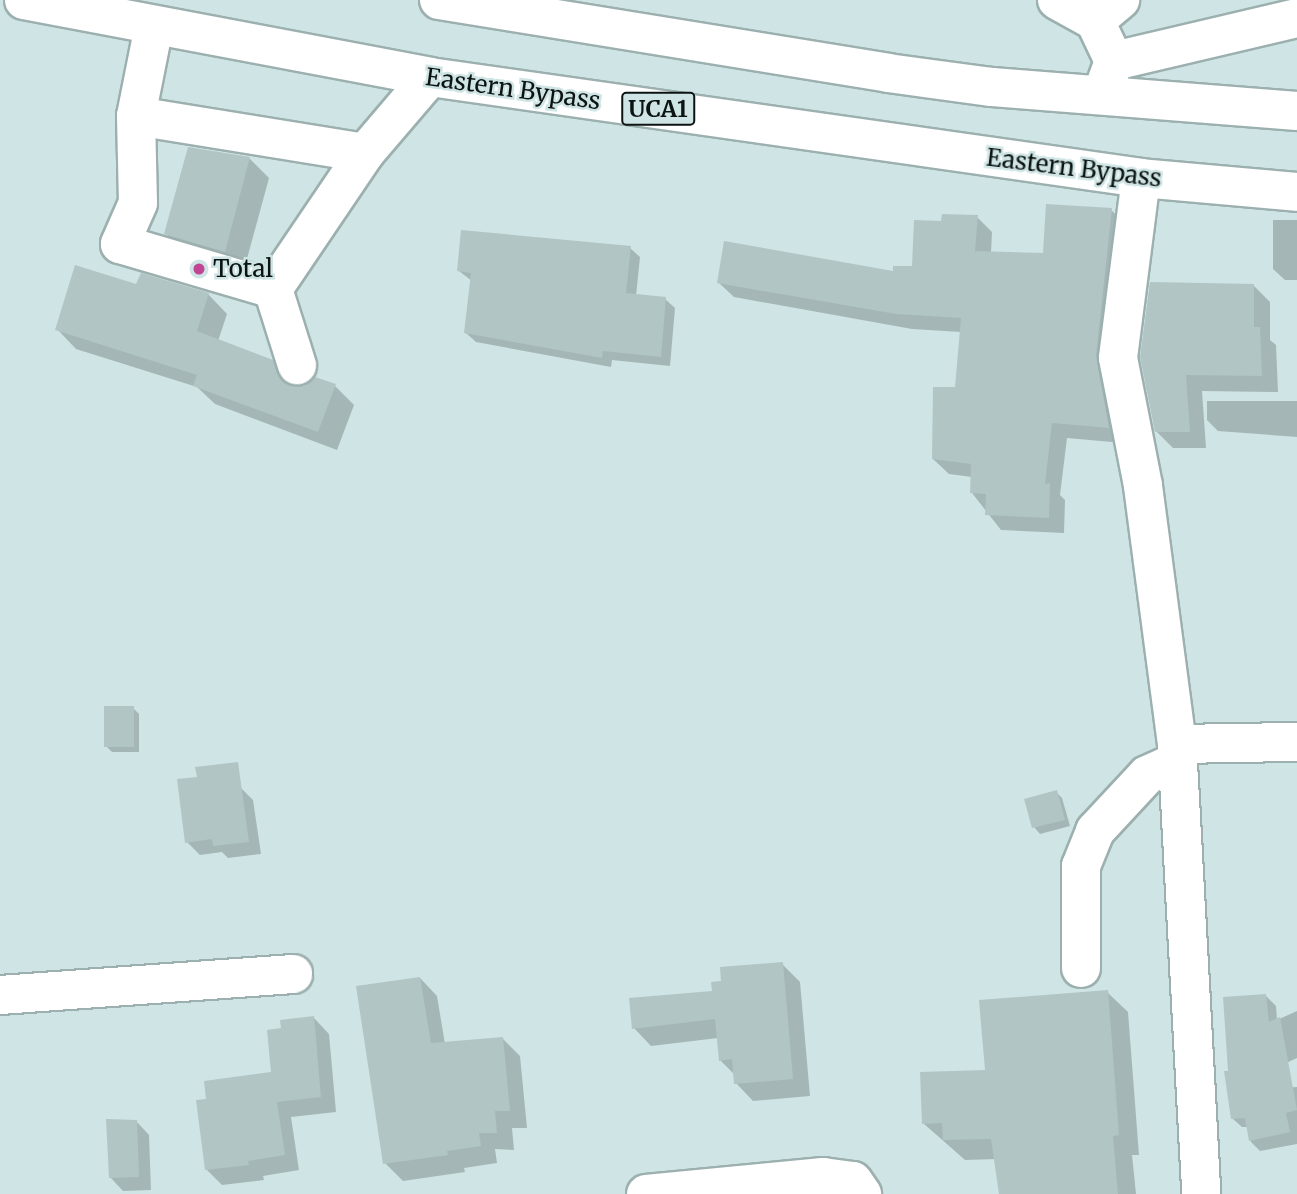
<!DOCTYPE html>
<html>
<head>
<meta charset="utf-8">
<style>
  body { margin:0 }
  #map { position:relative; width:1297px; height:1194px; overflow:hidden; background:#cfe4e4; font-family:Merriweather,serif }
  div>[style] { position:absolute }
  .shadow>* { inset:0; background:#0003 }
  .building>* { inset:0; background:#b1c5c5 }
  .roads { filter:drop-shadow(2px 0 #9cb0af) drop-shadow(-2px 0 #9cb0af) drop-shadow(0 2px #9cb0af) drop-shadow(0 -2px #9cb0af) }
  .minor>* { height:38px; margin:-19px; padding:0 19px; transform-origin:19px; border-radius:19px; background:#fff }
  .major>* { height:38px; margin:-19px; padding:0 19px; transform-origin:19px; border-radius:19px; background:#fff }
  .dots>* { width:19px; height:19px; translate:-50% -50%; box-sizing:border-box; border:4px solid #cfe4e4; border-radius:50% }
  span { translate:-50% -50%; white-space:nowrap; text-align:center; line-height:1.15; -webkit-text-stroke:5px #cfe4e4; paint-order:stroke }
  .shield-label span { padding:2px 5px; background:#cfe4e4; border:2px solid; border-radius:5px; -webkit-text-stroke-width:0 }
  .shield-label { font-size:23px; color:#0c1413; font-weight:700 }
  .street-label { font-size:24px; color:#0c1413 }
  .poi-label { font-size:24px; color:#0c1413 }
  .left { translate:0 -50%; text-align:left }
</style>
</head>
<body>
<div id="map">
  <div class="shadow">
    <i style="clip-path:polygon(249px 158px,269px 178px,244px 270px,186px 253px,166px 234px)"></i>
    <i style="clip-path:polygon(1111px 210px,1127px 225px,1123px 443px,1067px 438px,1060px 495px,1065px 500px,1064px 533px,1001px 530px,972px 493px,972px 477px,949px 474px,933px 459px,957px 389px,961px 332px,912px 329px,734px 297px,718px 282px,895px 273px,914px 268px,943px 223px,977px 217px,992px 232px,991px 253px,1045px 255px)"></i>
    <i style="clip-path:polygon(1273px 220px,1297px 220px,1297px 280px,1285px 280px,1273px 269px)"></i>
    <i style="clip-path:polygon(630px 248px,640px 257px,636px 296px,665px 299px,675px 308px,670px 366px,612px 360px,611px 367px,476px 342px,466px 333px,472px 281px,459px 271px)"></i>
    <i style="clip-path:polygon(1253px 285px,1270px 302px,1270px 340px,1276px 345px,1278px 392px,1202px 391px,1206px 448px,1173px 448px,1156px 431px,1142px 357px)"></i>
    <i style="clip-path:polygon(137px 286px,208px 294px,227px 314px,218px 341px,272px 362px,294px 388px,335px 386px,354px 405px,337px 450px,215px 404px,197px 387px,76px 349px,57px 329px)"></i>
    <i style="clip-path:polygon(1207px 401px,1297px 401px,1297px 437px,1218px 431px,1207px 420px)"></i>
    <i style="clip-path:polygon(133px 708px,139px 714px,139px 752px,112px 752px,106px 746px)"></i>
    <i style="clip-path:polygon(240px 787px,253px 800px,261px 854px,228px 858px,222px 852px,200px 855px,187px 842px)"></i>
    <i style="clip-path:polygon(1056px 792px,1062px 798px,1070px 826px,1040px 834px,1034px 827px)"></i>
    <i style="clip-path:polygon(782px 964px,800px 982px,810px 1096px,753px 1101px,736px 1083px,735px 1075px,720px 1060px,718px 1038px,651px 1046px,634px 1028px)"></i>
    <i style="clip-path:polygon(420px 978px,437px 996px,445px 1044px,503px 1039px,520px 1056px,527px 1128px,512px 1128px,514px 1150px,495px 1149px,497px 1163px,464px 1168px,465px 1172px,403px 1181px,385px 1163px)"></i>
    <i style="clip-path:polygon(1107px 992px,1128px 1012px,1139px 1155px,1132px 1155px,1136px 1194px,1001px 1194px,997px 1159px,965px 1160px,923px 1123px,987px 1072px)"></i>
    <i style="clip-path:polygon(1266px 996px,1276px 1006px,1277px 1020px,1297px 1011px,1297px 1058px,1240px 1084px)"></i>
    <i style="clip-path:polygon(314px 1018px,329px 1034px,336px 1112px,291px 1117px,299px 1170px,263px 1176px,264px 1180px,222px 1185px,207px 1170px,208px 1101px,273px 1073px,283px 1030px)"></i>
    <i style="clip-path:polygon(1297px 1087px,1297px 1144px,1260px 1151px,1251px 1142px,1248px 1127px,1242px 1127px,1233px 1119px,1229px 1091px)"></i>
    <i style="clip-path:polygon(136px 1121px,149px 1135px,151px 1190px,123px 1191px,110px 1177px)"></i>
  </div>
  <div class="building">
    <i style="clip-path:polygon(188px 147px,250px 157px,225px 252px,164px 234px)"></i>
    <i style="clip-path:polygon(1046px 204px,1112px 208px,1096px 356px,1109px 428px,1052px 423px,1045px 484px,1050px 483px,1049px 518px,985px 515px,986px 494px,970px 493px,971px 464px,932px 459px,933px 387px,955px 387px,961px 318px,896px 314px,717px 283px,724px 241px,893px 271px,893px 266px,912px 266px,914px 220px,941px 221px,942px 214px,978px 215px,975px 251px,1043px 253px)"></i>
    <i style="clip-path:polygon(461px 230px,631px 246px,626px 293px,666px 297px,661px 357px,603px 351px,602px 358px,464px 333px,471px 273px,457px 271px)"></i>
    <i style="clip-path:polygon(75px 265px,136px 284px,141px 273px,209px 293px,197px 331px,273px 360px,282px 381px,292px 386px,304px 386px,315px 377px,336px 384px,318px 432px,193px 386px,197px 375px,55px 330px)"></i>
    <i style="clip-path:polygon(1150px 282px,1254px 284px,1254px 327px,1260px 327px,1262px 376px,1186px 375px,1190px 432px,1155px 432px,1140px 357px)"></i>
    <i style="clip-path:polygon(104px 706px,134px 706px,134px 747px,104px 747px)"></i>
    <i style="clip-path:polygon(238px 762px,249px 842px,213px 846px,212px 839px,185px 843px,177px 779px,197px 777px,195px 767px)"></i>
    <i style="clip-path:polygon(1057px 790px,1065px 820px,1032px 828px,1024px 799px)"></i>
    <i style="clip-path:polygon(783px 962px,793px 1079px,734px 1084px,732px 1059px,719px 1061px,715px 1019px,632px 1029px,629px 998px,712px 991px,711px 982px,721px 981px,720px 967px)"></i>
    <i style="clip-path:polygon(420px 977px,431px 1043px,503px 1037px,510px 1111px,495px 1111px,497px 1133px,479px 1133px,481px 1146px,447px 1151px,448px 1155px,383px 1164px,356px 986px)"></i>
    <i style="clip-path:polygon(1108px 990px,1119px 1135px,1113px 1136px,1118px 1194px,999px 1194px,991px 1139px,943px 1140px,942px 1123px,922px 1124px,920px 1072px,985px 1070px,979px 1000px)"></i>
    <i style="clip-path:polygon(1266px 994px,1269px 1022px,1280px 1017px,1297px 1110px,1286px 1113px,1290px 1132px,1249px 1141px,1245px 1118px,1231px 1119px,1224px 1071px,1228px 1071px,1223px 997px)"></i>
    <i style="clip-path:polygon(314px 1016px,321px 1097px,277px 1102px,285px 1155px,248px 1161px,249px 1165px,205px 1170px,196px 1100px,206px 1099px,204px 1081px,271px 1072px,267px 1030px,281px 1028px,280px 1020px)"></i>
    <i style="clip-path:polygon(106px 1119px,137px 1120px,139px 1177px,109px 1178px)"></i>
  </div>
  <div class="roads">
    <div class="minor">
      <i style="left:1057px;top:0;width:43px;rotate:28.9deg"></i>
      <i style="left:1095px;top:21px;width:44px;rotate:64.6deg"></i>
      <i style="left:1114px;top:61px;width:27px;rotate:110deg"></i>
      <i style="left:1095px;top:21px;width:33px;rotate:-40deg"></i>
      <i style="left:154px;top:26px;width:92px;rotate:101.3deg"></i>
      <i style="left:136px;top:116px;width:87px;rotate:88.7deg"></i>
      <i style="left:138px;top:203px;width:45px;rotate:113.7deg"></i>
      <i style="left:120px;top:244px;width:159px;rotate:16.4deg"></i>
      <i style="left:273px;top:289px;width:164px;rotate:-55.9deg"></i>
      <i style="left:365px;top:153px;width:100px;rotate:-49.5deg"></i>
      <i style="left:1114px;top:61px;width:188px;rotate:-13.2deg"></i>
      <i style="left:136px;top:116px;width:232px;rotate:9.2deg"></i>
      <i style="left:1141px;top:178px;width:181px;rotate:97.3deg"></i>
      <i style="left:1118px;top:358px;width:130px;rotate:78.9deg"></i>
      <i style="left:1143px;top:486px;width:260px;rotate:82.5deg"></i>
      <i style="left:1177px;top:744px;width:451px;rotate:86.9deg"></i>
      <i style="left:273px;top:289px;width:80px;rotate:72.5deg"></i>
      <i style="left:1177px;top:744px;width:120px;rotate:-1deg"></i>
      <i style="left:1081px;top:968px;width:102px;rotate:-90deg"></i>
      <i style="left:1081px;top:866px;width:38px;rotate:-68deg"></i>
      <i style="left:1095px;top:831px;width:76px;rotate:-47.1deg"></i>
      <i style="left:1147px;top:775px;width:34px;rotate:-24deg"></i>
      <i style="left:0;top:995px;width:294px;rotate:-4.1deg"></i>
      <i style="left:646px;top:1194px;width:178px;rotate:-5.5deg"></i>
      <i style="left:823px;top:1177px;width:30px;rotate:8deg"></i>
      <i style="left:853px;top:1181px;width:16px;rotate:55deg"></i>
    </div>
    <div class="major">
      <i style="left:24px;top:0;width:413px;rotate:10.7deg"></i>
      <i style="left:430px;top:77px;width:718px;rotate:8.08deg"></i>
      <i style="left:1141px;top:178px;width:157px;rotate:5.1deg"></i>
      <i style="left:439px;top:0;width:455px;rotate:9.2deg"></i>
      <i style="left:888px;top:73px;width:105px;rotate:7.7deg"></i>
      <i style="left:992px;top:87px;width:306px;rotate:4.5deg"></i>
    </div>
  </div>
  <div class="dots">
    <i style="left:199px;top:269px;background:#c14594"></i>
  </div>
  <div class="shield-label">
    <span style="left:658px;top:109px">UCA1</span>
  </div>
  <div class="street-label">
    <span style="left:513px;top:89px;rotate:8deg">Eastern Bypass</span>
    <span style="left:1074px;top:168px;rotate:7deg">Eastern Bypass</span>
  </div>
  <div class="poi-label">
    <span class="left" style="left:213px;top:269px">Total</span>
  </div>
</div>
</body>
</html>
